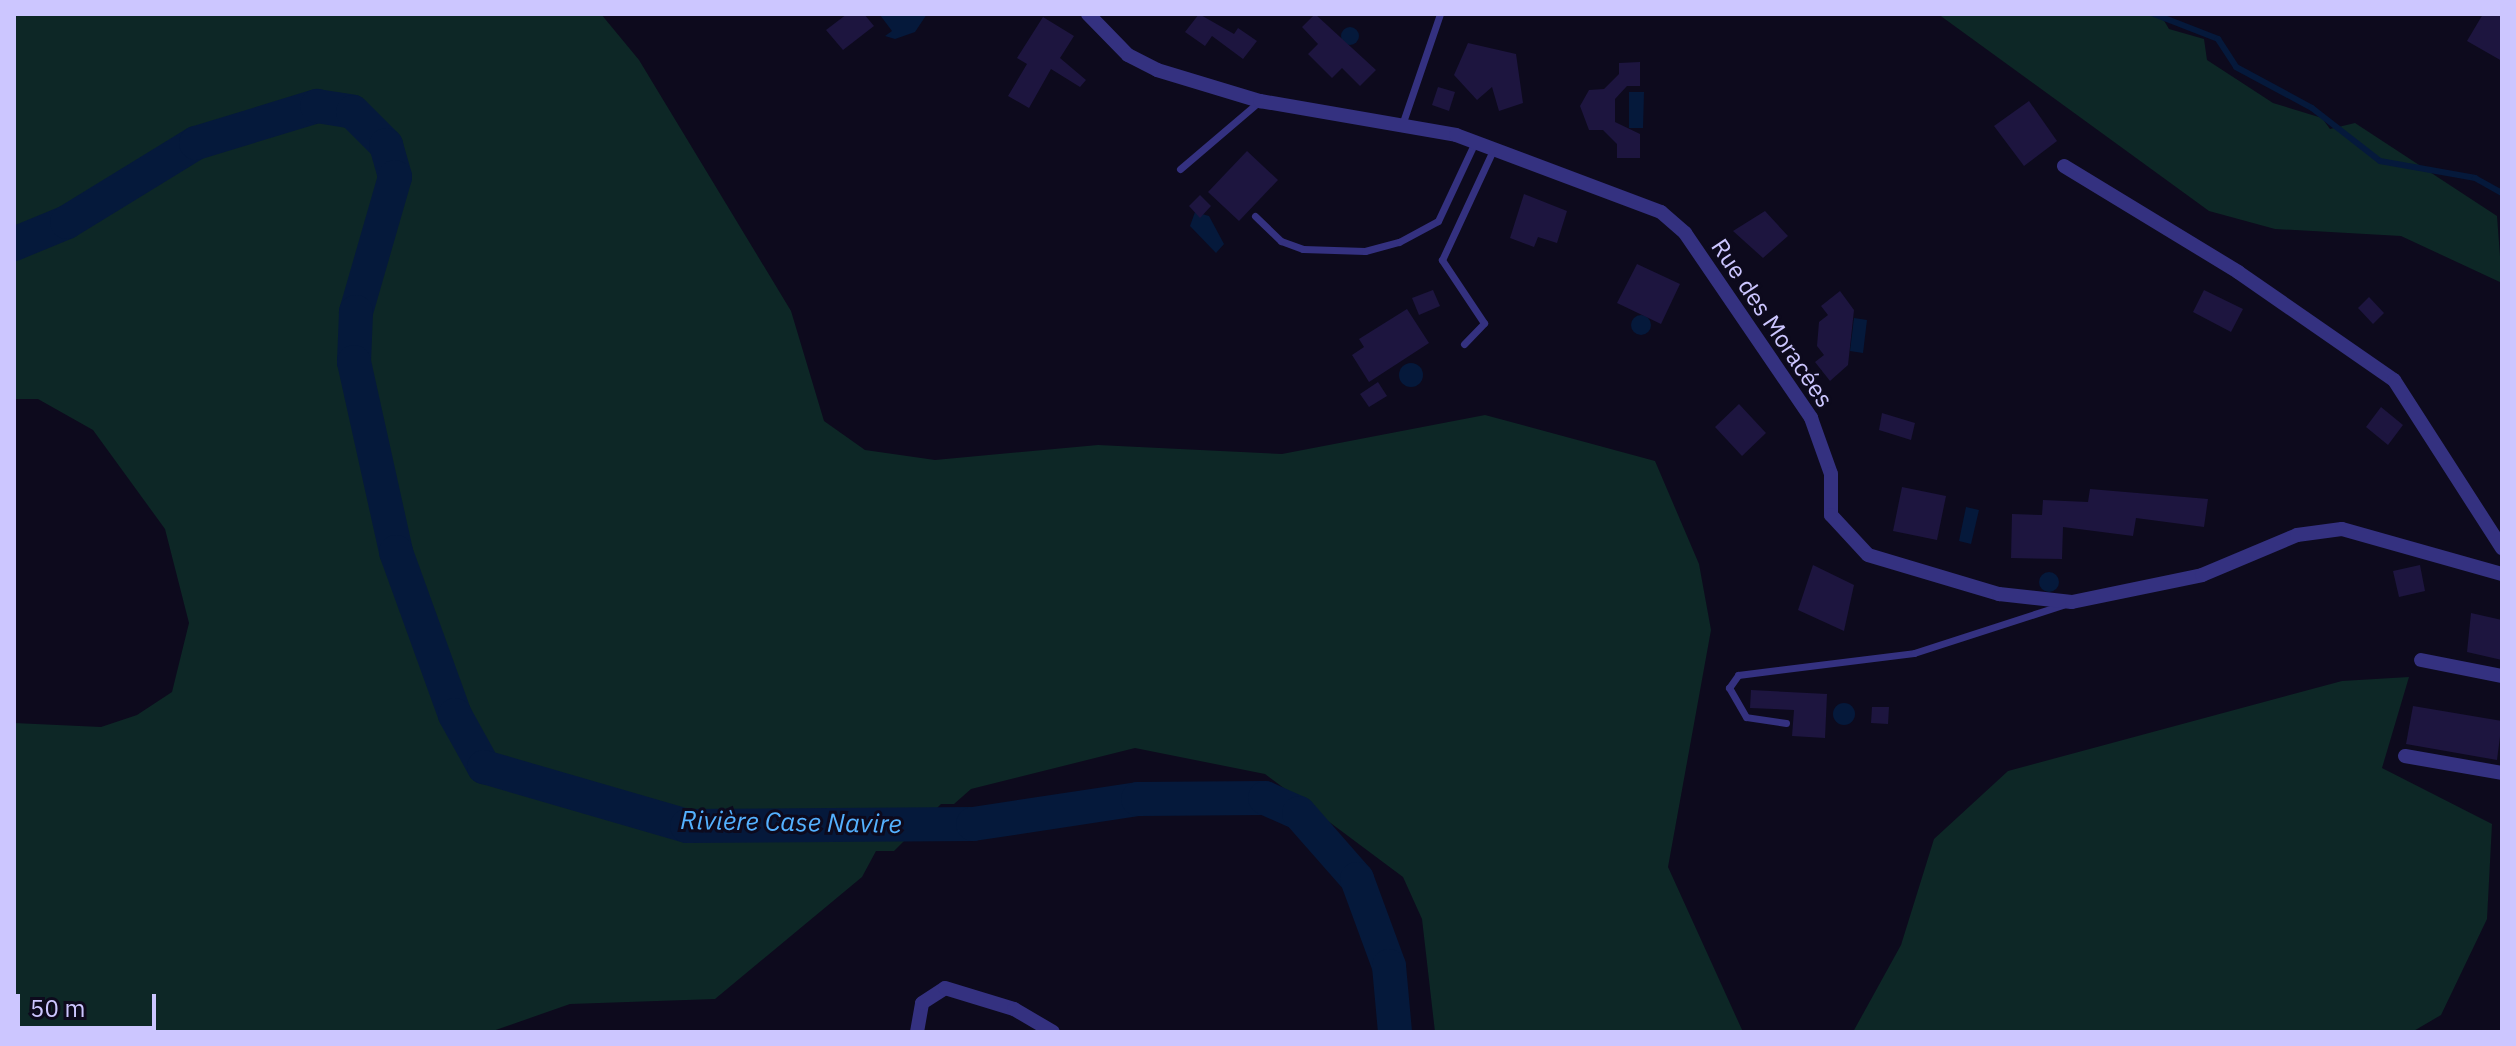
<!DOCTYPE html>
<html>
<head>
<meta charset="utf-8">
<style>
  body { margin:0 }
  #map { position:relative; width:2516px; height:1046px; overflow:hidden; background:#0d0a1d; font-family:"IBM Plex Sans",sans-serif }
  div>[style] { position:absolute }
  .green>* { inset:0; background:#0d2726 }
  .water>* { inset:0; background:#05193b }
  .round { border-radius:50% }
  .stream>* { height:6px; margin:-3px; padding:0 3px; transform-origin:3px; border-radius:3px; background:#05193b }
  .river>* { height:34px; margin:-17px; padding:0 17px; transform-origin:17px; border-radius:17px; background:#05193b }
  .building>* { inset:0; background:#1d153f }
  .lane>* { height:7px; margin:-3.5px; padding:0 3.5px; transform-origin:3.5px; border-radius:3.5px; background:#343180 }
  .street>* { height:14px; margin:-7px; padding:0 7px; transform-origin:7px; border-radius:7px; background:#343180 }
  span { translate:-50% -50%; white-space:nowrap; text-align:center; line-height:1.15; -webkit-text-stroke:6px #0d0a1d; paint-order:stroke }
  .street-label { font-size:24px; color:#ccc6ff }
  .water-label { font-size:26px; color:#54b1ff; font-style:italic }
  .frame { position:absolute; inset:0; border:16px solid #ccc6ff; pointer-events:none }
  .scale { position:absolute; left:16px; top:994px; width:140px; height:36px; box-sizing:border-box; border:4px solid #ccc6ff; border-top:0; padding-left:10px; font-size:24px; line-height:28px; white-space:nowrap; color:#ccc6ff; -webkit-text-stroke:6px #0d0a1d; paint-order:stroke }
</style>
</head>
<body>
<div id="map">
  <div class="green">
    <i style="clip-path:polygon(14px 14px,601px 14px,639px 60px,791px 311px,824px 421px,865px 450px,935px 460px,1098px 445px,1282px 454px,1485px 415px,1655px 461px,1699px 564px,1711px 630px,1668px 867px,1743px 1032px,1435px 1032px,1422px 919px,1403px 877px,1265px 774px,1135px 748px,971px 789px,954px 804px,941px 804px,894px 851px,876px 851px,862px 877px,715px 999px,570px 1004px,490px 1032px,14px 1032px,14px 723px,101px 727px,137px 715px,172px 692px,189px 623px,165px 529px,93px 430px,38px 399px,14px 399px)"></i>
    <i style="clip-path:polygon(1938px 14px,2160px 14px,2169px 29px,2204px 39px,2207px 60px,2273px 103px,2322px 118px,2330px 129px,2355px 123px,2497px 216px,2502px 283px,2401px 236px,2275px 229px,2209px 211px)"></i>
    <i style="clip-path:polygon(2409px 677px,2382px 768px,2492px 824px,2487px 919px,2441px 1015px,2412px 1032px,1853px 1032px,1901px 945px,1934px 839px,2008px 771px,2342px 681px)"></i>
  </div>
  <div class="water">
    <i style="clip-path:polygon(927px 14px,915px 32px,895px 39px,885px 36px,892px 31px,880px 15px)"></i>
    <i class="round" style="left:1341px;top:27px;width:18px;height:18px"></i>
    <i style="clip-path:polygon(1629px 92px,1644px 92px,1643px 128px,1629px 128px)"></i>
    <i style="clip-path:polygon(1195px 212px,1209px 216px,1224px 244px,1216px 253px,1190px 226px)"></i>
    <i class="round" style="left:1631px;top:315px;width:20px;height:20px"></i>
    <i style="clip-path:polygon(1854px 318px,1867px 320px,1863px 353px,1850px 351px)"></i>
    <i class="round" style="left:1399px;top:363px;width:24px;height:24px"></i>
    <i style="clip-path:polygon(1966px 507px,1979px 510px,1971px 544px,1959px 541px)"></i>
    <i class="round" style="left:2039px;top:572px;width:20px;height:20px"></i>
    <i class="round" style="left:1833px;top:703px;width:22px;height:22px"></i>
  </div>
  <div class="stream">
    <i style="left:2154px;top:14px;width:69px;rotate:21.3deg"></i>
    <i style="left:2218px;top:39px;width:33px;rotate:57deg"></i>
    <i style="left:2236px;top:67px;width:86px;rotate:28.3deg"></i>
    <i style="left:2312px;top:108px;width:86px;rotate:37.9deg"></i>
    <i style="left:2380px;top:161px;width:97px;rotate:10.1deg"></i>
    <i style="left:2475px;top:178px;width:31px;rotate:29deg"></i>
  </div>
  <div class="river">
    <i style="left:14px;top:244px;width:57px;rotate:-22.5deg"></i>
    <i style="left:67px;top:222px;width:151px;rotate:-31.5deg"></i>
    <i style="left:196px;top:143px;width:127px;rotate:-17deg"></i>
    <i style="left:317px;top:106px;width:36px;rotate:9deg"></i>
    <i style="left:353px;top:112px;width:47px;rotate:45deg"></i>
    <i style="left:386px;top:145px;width:33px;rotate:74deg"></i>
    <i style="left:395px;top:177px;width:141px;rotate:106.1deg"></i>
    <i style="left:356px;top:312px;width:50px;rotate:92.3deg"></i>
    <i style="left:354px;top:362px;width:195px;rotate:77.5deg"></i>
    <i style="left:396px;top:552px;width:173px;rotate:70.1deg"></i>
    <i style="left:455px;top:715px;width:60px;rotate:60.9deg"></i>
    <i style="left:484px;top:767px;width:211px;rotate:16.2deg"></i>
    <i style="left:687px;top:826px;width:286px;rotate:-0.4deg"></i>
    <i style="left:973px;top:824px;width:167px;rotate:-8.6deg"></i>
    <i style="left:1138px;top:799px;width:127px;rotate:-0.5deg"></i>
    <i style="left:1265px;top:798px;width:37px;rotate:24deg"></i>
    <i style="left:1299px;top:813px;width:88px;rotate:48.7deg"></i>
    <i style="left:1357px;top:879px;width:93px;rotate:69.8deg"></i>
    <i style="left:1389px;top:966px;width:66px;rotate:84.8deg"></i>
  </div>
  <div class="building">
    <i style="clip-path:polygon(847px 14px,864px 14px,874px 26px,843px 50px,826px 30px)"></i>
    <i style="clip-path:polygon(1199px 14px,1234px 34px,1238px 28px,1257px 41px,1243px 59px,1212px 36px,1205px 46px,1185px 32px)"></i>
    <i style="clip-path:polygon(1315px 14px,1376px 70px,1360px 86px,1342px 68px,1332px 78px,1308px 54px,1318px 44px,1302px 27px)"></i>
    <i style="clip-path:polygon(2483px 14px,2502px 14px,2502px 61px,2467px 41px)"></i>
    <i style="clip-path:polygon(1043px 17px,1074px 36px,1060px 58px,1086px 80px,1080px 87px,1051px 69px,1029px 108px,1008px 96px,1027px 64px,1017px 58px)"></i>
    <i style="clip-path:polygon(1468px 43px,1516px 54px,1523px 103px,1499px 111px,1492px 87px,1477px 100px,1454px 75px)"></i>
    <i style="clip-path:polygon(1640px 62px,1640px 86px,1627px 86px,1615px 99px,1615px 122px,1640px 134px,1640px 158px,1617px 158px,1617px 144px,1603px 130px,1589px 130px,1580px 106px,1589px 90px,1604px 89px,1619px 74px,1619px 63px)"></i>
    <i style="clip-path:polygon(1438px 87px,1455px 92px,1449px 111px,1432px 105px)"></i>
    <i style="clip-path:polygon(2029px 101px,2057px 141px,2024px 166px,1994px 126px)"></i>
    <i style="clip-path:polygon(1247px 151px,1278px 180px,1239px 221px,1208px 192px)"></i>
    <i style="clip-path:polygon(1524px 194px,1567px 211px,1557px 243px,1538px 237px,1534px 247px,1510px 238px)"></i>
    <i style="clip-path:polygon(1200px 195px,1211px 206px,1200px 218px,1189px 206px)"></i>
    <i style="clip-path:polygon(1765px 211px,1788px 236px,1763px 258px,1733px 231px)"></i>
    <i style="clip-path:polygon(1637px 264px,1680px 284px,1661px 324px,1617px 303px)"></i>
    <i style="clip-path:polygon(1433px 290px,1440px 306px,1419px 315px,1412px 298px)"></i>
    <i style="clip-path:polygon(2204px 290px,2243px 309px,2231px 332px,2193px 312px)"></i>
    <i style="clip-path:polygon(1840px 291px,1854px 310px,1848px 365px,1830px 381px,1815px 362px,1824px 355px,1817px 346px,1819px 322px,1828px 315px,1821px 306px)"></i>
    <i style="clip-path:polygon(2369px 297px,2384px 313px,2373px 324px,2358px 308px)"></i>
    <i style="clip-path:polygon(1407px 309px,1429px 343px,1369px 382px,1352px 355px,1364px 347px,1359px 339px)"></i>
    <i style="clip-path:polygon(1378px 382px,1387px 396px,1369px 407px,1360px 394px)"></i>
    <i style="clip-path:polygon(1739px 404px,1766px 433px,1742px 456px,1715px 427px)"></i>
    <i style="clip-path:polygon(2381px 407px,2403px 425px,2388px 445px,2366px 427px)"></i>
    <i style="clip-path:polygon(1882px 413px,1915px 423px,1911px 440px,1879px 430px)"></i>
    <i style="clip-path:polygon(1902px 487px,1946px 496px,1937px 540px,1893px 531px)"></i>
    <i style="clip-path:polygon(2090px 489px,2208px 499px,2204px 527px,2136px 518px,2133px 536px,2063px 527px,2062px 559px,2011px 558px,2012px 514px,2042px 515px,2043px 500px,2088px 502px)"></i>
    <i style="clip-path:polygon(1813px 565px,1854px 585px,1844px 631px,1798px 610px)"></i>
    <i style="clip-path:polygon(2420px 565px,2425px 591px,2399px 597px,2393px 571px)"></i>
    <i style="clip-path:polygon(2471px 613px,2502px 620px,2502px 660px,2467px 652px)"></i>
    <i style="clip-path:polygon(1751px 690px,1827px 694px,1825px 738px,1792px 736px,1794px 710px,1750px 708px)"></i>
    <i style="clip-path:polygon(2413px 706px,2502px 721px,2497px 760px,2406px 744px)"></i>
    <i style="clip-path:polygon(1872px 707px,1889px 707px,1888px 724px,1871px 723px)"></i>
  </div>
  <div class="lane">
    <i style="left:1403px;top:122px;width:114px;rotate:-71.1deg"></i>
    <i style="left:1180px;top:169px;width:105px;rotate:-40.4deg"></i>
    <i style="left:1255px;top:216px;width:36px;rotate:44deg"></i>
    <i style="left:1281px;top:241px;width:23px;rotate:20deg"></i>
    <i style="left:1303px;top:249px;width:62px;rotate:1.8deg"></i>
    <i style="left:1365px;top:251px;width:35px;rotate:-15deg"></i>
    <i style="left:1399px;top:242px;width:44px;rotate:-28.3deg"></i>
    <i style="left:1438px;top:221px;width:87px;rotate:-64.9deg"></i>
    <i style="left:1464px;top:344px;width:29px;rotate:-46deg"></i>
    <i style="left:1484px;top:323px;width:76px;rotate:-123.7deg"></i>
    <i style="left:1442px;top:260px;width:123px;rotate:-65.1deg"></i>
    <i style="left:1786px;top:723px;width:40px;rotate:-171.5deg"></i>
    <i style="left:1746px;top:717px;width:34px;rotate:-120deg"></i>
    <i style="left:1729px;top:688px;width:16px;rotate:-55deg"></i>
    <i style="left:1738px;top:675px;width:177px;rotate:-7.1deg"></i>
    <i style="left:1914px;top:653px;width:157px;rotate:-17.9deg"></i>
  </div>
  <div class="street">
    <i style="left:1088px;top:14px;width:57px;rotate:45.7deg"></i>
    <i style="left:1128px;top:55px;width:33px;rotate:27deg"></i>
    <i style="left:1157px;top:70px;width:108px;rotate:16.8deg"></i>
    <i style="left:1260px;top:101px;width:199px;rotate:9.8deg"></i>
    <i style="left:1456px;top:135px;width:219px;rotate:20.6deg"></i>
    <i style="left:1661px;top:212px;width:32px;rotate:41deg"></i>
    <i style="left:1685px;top:233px;width:224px;rotate:55.7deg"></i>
    <i style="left:1811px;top:418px;width:59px;rotate:70.3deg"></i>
    <i style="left:1831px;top:474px;width:41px;rotate:90deg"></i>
    <i style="left:1831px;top:515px;width:54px;rotate:47.2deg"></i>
    <i style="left:1868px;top:555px;width:137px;rotate:16.6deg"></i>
    <i style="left:1999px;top:594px;width:73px;rotate:6.3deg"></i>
    <i style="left:2072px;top:602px;width:133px;rotate:-11.7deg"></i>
    <i style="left:2202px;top:575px;width:103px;rotate:-22.8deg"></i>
    <i style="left:2297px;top:535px;width:45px;rotate:-7.6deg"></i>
    <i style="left:2342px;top:529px;width:166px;rotate:15.7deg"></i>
    <i style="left:2064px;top:166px;width:204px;rotate:31.3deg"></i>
    <i style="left:2238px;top:272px;width:190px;rotate:34.7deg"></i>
    <i style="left:2394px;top:380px;width:200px;rotate:57.3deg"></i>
    <i style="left:2421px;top:660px;width:83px;rotate:11.2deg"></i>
    <i style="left:2405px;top:756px;width:98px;rotate:9.9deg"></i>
    <i style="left:917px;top:1032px;width:29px;rotate:-80deg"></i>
    <i style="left:922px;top:1003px;width:27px;rotate:-33deg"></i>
    <i style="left:945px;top:988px;width:72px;rotate:16.9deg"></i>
    <i style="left:1014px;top:1009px;width:45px;rotate:30.5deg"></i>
  </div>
  <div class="street-label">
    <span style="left:1772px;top:323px;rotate:56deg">Rue des Moracées</span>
  </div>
  <div class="water-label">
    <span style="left:791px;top:822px;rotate:1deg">Rivière Case Navire</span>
  </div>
  <div class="frame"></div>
  <div class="scale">50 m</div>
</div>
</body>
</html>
